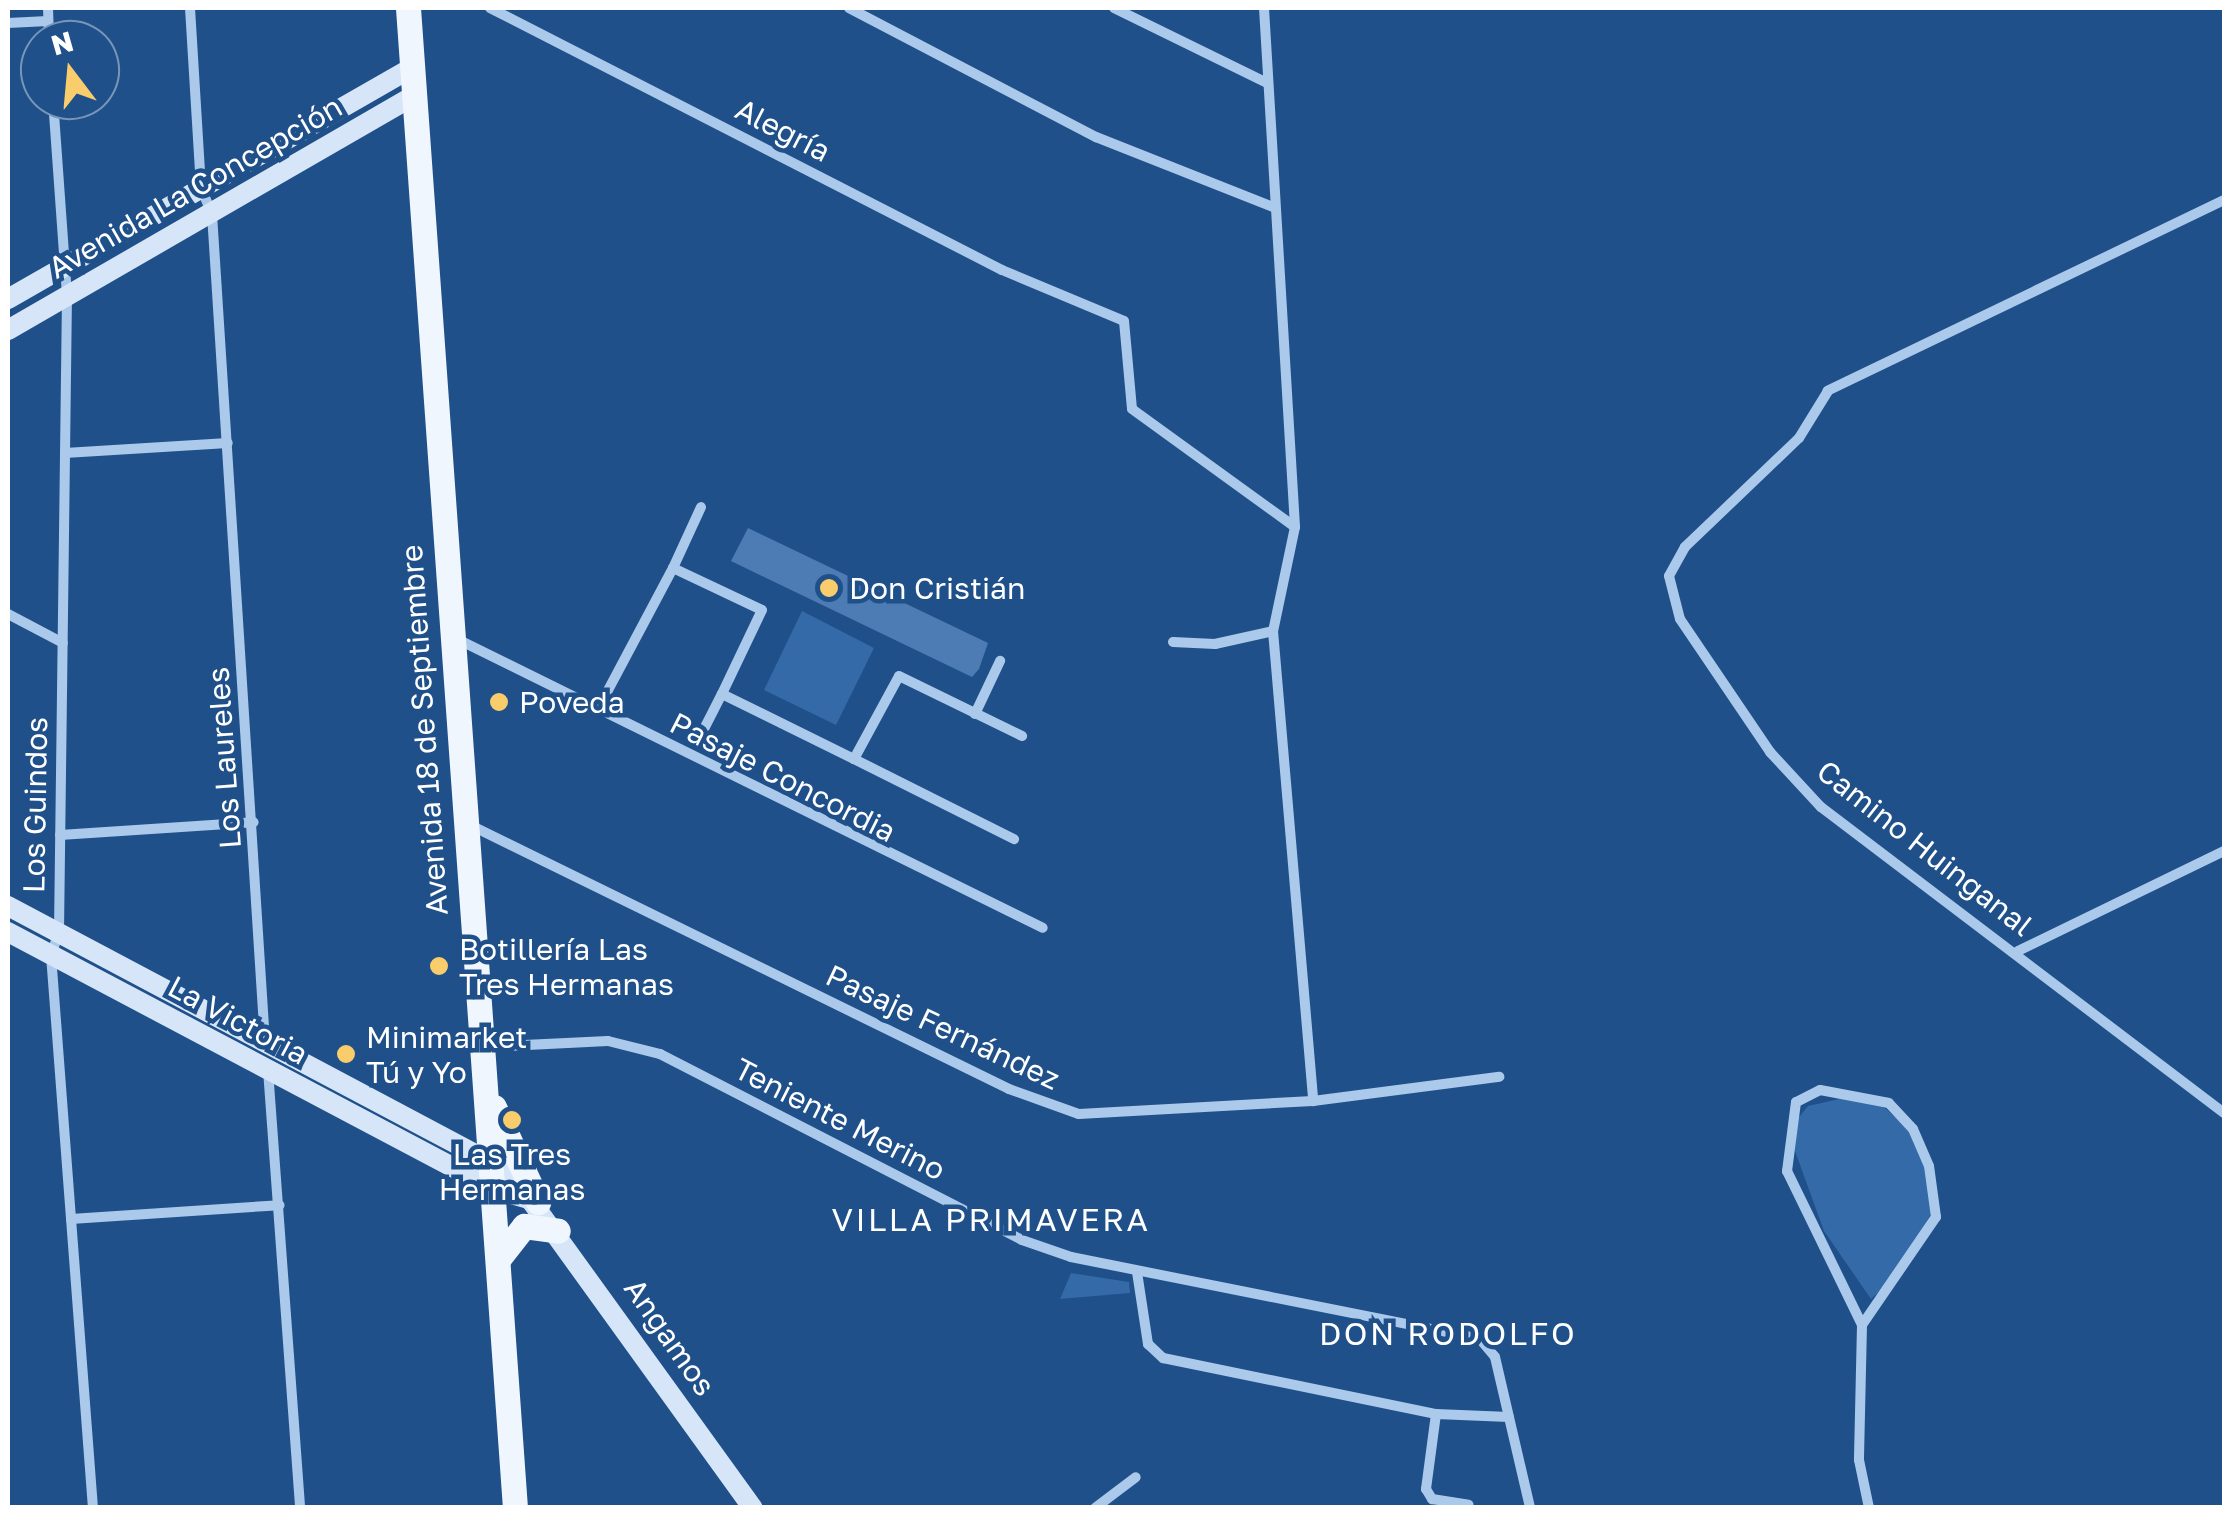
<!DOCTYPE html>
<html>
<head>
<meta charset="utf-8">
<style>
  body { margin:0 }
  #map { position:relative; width:2232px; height:1515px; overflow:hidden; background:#1f508a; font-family:"Golos Text",sans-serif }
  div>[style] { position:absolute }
  .green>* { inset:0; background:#336aa7 }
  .building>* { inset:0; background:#4c7cb3 }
  .street>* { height:10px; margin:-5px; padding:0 5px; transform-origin:5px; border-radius:5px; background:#abc9eb }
  .secondary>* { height:20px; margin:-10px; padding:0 10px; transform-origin:10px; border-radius:10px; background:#d6e6f8 }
  .primary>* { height:25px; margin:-12.5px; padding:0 12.5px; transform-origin:12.5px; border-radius:12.5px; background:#f0f6fe }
  .dots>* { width:28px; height:28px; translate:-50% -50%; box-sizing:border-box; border:5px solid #1f508a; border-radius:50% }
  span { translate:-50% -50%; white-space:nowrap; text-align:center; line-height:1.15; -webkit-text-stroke:9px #1f508a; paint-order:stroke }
  .street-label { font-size:30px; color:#fff }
  .poi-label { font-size:30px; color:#fff }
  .left { translate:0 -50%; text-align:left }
  .neighbourhood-label { font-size:32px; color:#fff; letter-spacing:2.5px }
  .frame { position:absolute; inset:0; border:10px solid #fff; pointer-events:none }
  .north { position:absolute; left:20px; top:20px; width:100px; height:100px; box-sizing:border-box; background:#1f508a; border:2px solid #7996b9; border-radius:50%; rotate:344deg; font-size:28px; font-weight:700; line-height:40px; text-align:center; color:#fff }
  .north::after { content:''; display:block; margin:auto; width:35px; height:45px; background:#f9cd6b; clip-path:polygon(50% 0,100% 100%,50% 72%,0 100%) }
</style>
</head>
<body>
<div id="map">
  <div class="green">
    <i style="clip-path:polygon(802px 611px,874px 648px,836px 725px,764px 690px)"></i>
    <i style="clip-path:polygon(1848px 1097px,1882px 1105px,1911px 1132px,1926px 1165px,1931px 1214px,1894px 1279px,1871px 1299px,1824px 1231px,1795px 1151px,1796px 1121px,1808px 1106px)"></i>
    <i style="clip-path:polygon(1071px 1273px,1129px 1282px,1130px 1293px,1060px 1299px)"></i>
  </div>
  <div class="building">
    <i style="clip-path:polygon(748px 528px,988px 643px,979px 669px,972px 677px,731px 561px)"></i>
  </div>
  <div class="street">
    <i style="left:48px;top:8px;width:32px;rotate:88deg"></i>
    <i style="left:190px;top:8px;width:180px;rotate:86.5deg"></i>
    <i style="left:201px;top:188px;width:28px;rotate:67deg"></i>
    <i style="left:212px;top:214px;width:831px;rotate:86.34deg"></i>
    <i style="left:490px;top:8px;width:575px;rotate:27.1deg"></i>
    <i style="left:1002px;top:270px;width:132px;rotate:22.7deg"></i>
    <i style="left:1124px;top:321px;width:88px;rotate:84.8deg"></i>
    <i style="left:1132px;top:409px;width:201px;rotate:35.9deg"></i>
    <i style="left:849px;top:8px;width:279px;rotate:27.6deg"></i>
    <i style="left:1096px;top:137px;width:190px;rotate:21.6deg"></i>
    <i style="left:1114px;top:8px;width:170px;rotate:26.1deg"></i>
    <i style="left:1264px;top:8px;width:520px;rotate:86.58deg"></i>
    <i style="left:1295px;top:527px;width:106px;rotate:101.9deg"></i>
    <i style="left:1273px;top:631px;width:472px;rotate:85.1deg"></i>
    <i style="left:8px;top:23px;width:40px;rotate:-2.9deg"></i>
    <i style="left:53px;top:100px;width:196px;rotate:85.9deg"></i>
    <i style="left:67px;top:295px;width:637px;rotate:90.72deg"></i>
    <i style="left:59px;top:932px;width:24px;rotate:109deg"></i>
    <i style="left:51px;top:955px;width:555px;rotate:85.66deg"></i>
    <i style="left:2224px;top:200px;width:440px;rotate:154.3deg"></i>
    <i style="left:1828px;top:391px;width:55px;rotate:121.7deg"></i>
    <i style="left:1799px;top:438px;width:158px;rotate:136.3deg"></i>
    <i style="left:1685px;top:547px;width:33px;rotate:119deg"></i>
    <i style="left:1669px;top:576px;width:44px;rotate:75.7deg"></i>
    <i style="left:1680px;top:619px;width:161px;rotate:55.9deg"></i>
    <i style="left:1770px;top:752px;width:75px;rotate:47.2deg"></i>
    <i style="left:1821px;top:807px;width:506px;rotate:37.21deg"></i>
    <i style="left:65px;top:453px;width:163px;rotate:-3.5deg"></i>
    <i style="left:673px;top:568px;width:67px;rotate:-65.3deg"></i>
    <i style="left:8px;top:614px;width:62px;rotate:27.8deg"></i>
    <i style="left:457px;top:639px;width:653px;rotate:26.25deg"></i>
    <i style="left:1173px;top:642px;width:42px;rotate:2.7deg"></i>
    <i style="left:1215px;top:644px;width:59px;rotate:-12.6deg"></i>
    <i style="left:597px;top:711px;width:162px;rotate:-62deg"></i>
    <i style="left:673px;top:568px;width:98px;rotate:25.3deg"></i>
    <i style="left:762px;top:610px;width:93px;rotate:115.5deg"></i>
    <i style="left:722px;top:694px;width:147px;rotate:26.2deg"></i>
    <i style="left:854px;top:759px;width:94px;rotate:-61.5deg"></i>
    <i style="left:899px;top:676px;width:137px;rotate:26deg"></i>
    <i style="left:975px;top:714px;width:59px;rotate:-64.7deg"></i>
    <i style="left:705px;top:727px;width:37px;rotate:-63deg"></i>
    <i style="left:854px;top:759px;width:179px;rotate:26.6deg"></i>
    <i style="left:468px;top:824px;width:602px;rotate:26.1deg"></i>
    <i style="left:1009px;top:1089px;width:74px;rotate:19.7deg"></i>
    <i style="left:1079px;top:1114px;width:234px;rotate:-3.2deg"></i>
    <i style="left:1313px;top:1101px;width:188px;rotate:-7.4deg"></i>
    <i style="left:60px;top:835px;width:194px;rotate:-3.8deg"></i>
    <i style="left:2018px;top:951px;width:229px;rotate:-25.9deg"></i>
    <i style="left:485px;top:1047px;width:123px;rotate:-2.8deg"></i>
    <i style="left:608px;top:1041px;width:54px;rotate:14deg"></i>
    <i style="left:660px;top:1054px;width:407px;rotate:27.2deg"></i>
    <i style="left:1022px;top:1240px;width:52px;rotate:19.1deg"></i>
    <i style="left:1071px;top:1257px;width:417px;rotate:11.3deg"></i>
    <i style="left:1480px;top:1339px;width:23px;rotate:50deg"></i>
    <i style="left:1495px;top:1357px;width:155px;rotate:76.9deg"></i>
    <i style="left:268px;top:1070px;width:439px;rotate:85.8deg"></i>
    <i style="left:71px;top:1219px;width:209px;rotate:-3.8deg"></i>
    <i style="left:1137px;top:1272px;width:73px;rotate:81.3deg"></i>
    <i style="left:1148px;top:1344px;width:21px;rotate:43deg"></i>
    <i style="left:1163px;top:1358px;width:279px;rotate:11.6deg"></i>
    <i style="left:1436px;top:1414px;width:73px;rotate:2.4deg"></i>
    <i style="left:1862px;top:1325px;width:131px;rotate:-55.6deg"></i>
    <i style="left:1936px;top:1217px;width:51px;rotate:-97.8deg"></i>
    <i style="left:1929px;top:1166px;width:40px;rotate:-113.4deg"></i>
    <i style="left:1913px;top:1129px;width:35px;rotate:-133deg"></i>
    <i style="left:1889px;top:1103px;width:70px;rotate:-169.3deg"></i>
    <i style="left:1820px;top:1090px;width:27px;rotate:153deg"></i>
    <i style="left:1796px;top:1102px;width:70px;rotate:97.4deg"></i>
    <i style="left:1787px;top:1171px;width:171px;rotate:64deg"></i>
    <i style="left:1862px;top:1325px;width:135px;rotate:91.3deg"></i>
    <i style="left:1859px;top:1460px;width:49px;rotate:78.2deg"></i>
    <i style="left:1436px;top:1414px;width:76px;rotate:97.6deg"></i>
    <i style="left:1426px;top:1489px;width:12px;rotate:59deg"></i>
    <i style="left:1432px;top:1499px;width:37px;rotate:9deg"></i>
    <i style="left:1095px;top:1508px;width:51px;rotate:-37.1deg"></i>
  </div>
  <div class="secondary">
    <i style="left:8px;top:299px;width:465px;rotate:-29.8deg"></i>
    <i style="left:8px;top:330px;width:468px;rotate:-30deg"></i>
    <i style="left:8px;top:906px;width:569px;rotate:27.96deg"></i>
    <i style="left:511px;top:1173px;width:413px;rotate:54.2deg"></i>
    <i style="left:8px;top:932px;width:550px;rotate:27.87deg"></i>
    <i style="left:494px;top:1189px;width:44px;rotate:15.9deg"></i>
  </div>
  <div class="primary">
    <i style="left:408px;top:8px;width:1504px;rotate:85.92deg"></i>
    <i style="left:494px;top:1107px;width:105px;rotate:65.1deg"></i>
    <i style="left:499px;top:1258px;width:41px;rotate:-52deg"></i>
    <i style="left:524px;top:1226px;width:34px;rotate:8deg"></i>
  </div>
  <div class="dots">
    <i style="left:829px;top:588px;background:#f9cd6b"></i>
    <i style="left:499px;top:702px;background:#f9cd6b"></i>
    <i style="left:439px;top:966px;background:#f9cd6b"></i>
    <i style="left:346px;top:1054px;background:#f9cd6b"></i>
    <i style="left:512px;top:1120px;background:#f9cd6b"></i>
  </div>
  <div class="street-label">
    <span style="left:783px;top:130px;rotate:27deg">Alegría</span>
    <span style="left:195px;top:187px;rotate:-30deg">Avenida La Concepción</span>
    <span style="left:424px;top:730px;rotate:-94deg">Avenida 18 de Septiembre</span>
    <span style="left:224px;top:758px;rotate:-94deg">Los Laureles</span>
    <span style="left:783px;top:777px;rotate:27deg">Pasaje Concordia</span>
    <span style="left:35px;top:805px;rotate:-89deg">Los Guindos</span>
    <span style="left:1925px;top:848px;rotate:38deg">Camino Huinganal</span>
    <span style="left:238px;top:1020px;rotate:28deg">La Victoria</span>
    <span style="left:943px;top:1027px;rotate:25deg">Pasaje Fernández</span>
    <span style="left:840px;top:1119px;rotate:27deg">Teniente Merino</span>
    <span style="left:670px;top:1337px;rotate:55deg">Angamos</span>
  </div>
  <div class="poi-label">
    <span class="left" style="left:849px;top:588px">Don Cristián</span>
    <span class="left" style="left:519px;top:702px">Poveda</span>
    <span class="left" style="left:459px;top:966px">Botillería Las<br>Tres Hermanas</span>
    <span class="left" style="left:366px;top:1054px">Minimarket<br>Tú y Yo</span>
    <span style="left:512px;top:1171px">Las Tres<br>Hermanas</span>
  </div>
  <div class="neighbourhood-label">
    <span style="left:991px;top:1219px">VILLA PRIMAVERA</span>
    <span style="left:1448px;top:1333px">DON RODOLFO</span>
  </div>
  <div class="frame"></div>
  <div class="north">N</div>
</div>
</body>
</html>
